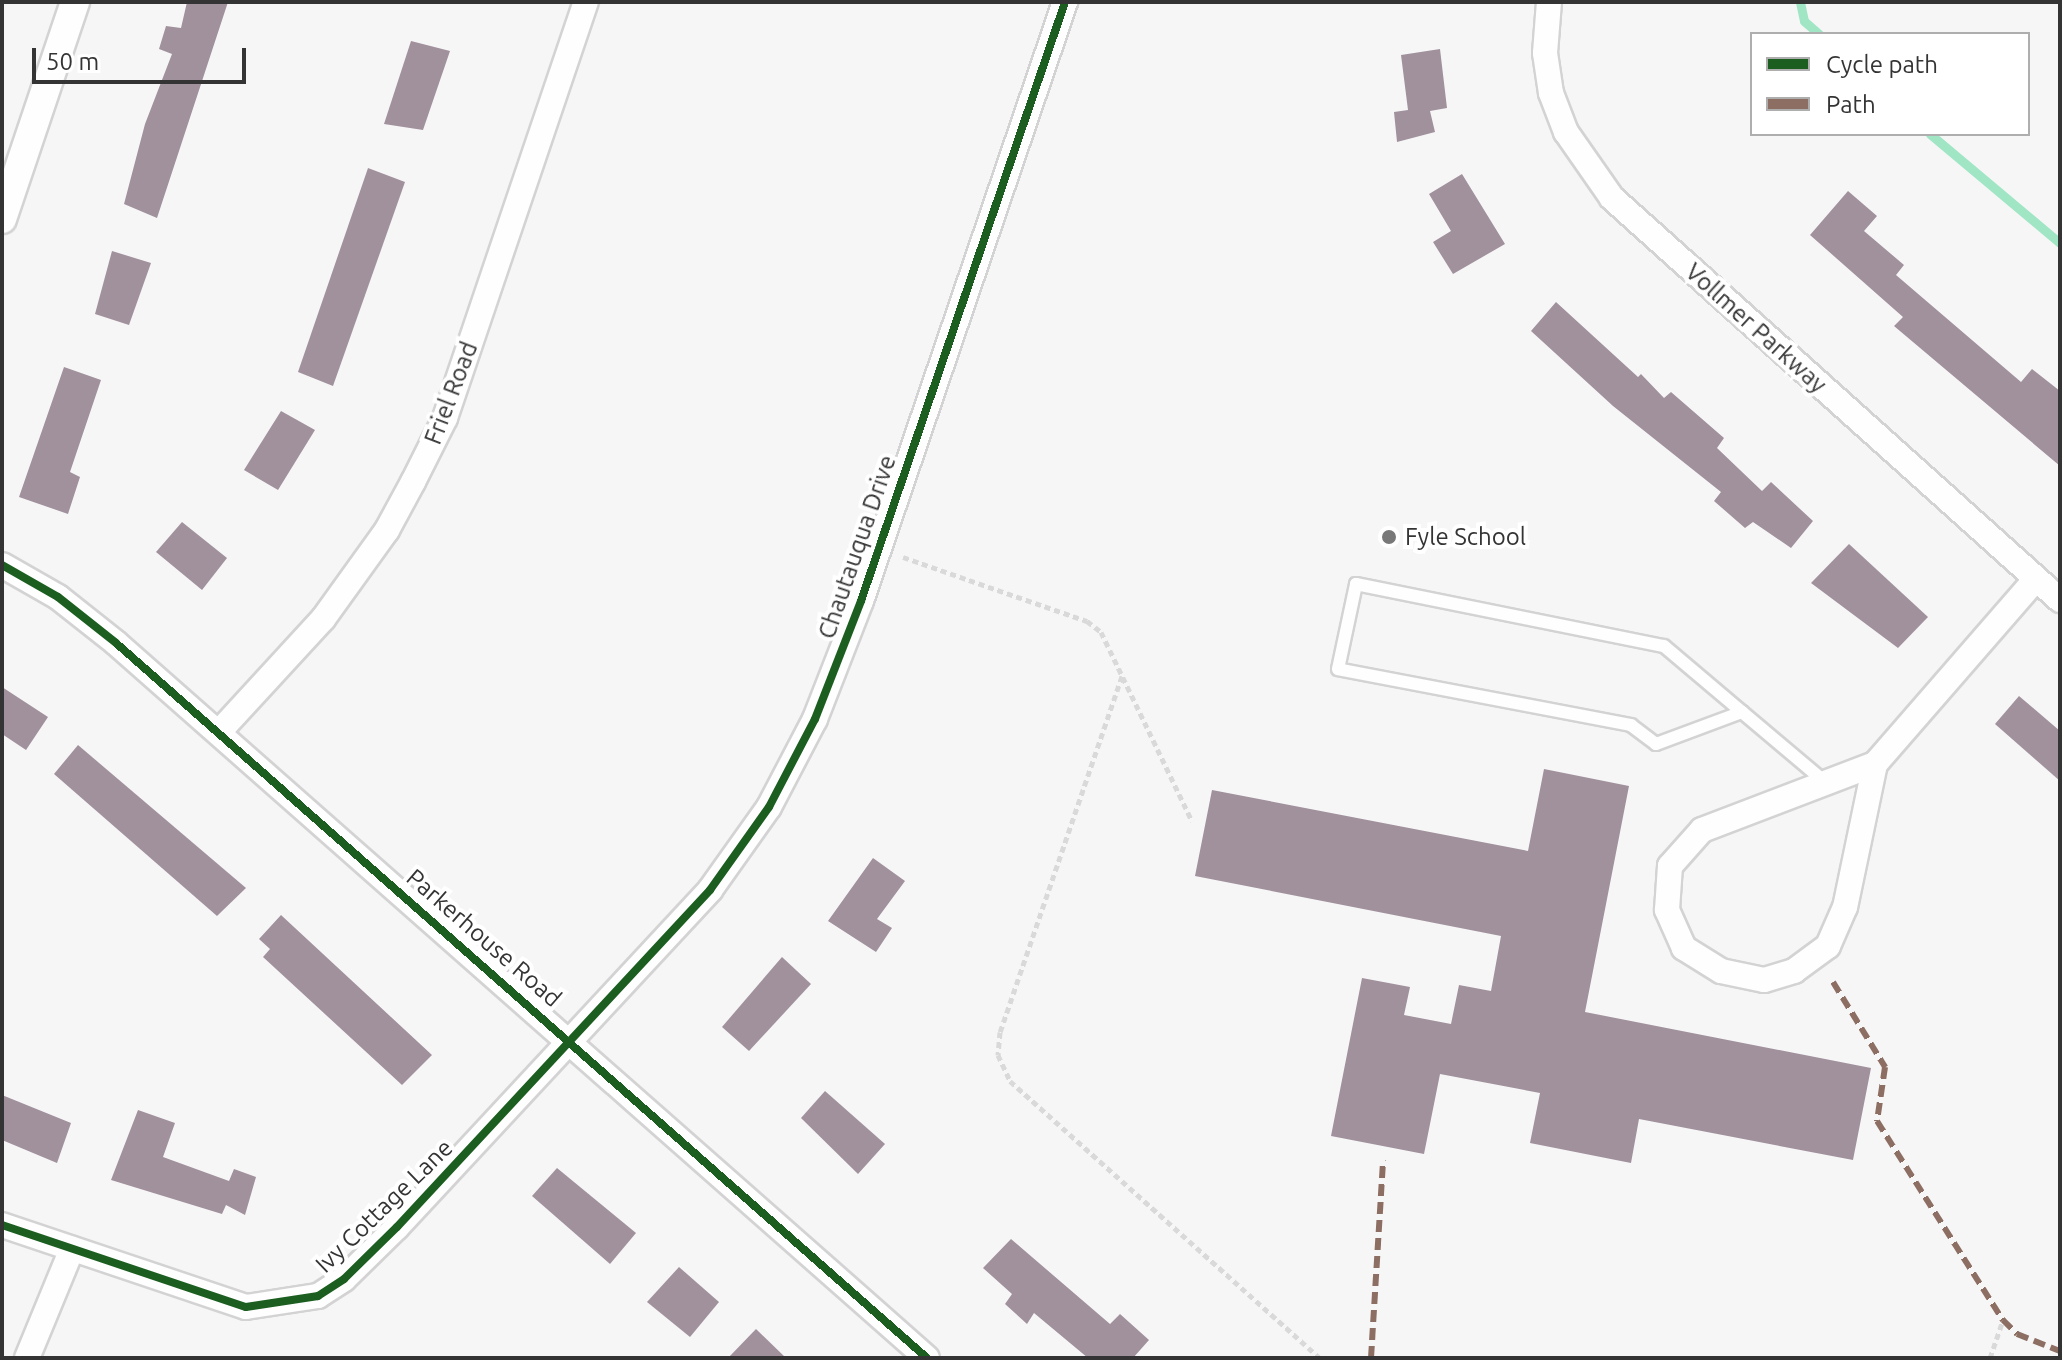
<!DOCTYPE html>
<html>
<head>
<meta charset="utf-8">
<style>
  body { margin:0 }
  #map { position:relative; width:2062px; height:1360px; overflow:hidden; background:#f7f6f7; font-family:Ubuntu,sans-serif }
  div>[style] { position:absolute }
  .stream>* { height:9px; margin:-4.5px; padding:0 4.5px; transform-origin:4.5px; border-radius:4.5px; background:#a0e6c5 }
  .building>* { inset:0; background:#a0919c }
  .path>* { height:5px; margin-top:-2.5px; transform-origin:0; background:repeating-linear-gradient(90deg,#dad9da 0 6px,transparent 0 10px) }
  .roads { filter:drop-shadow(2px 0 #d4d3d4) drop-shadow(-2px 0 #d4d3d4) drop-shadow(0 2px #d4d3d4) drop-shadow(0 -2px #d4d3d4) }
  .service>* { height:12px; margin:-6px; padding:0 6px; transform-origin:6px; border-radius:6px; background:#fefefe }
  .minor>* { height:24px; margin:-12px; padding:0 12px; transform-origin:12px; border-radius:12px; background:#fefefe }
  .tertiary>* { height:28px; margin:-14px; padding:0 14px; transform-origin:14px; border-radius:14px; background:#fefefe }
  .quiet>* { height:6px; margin-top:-3px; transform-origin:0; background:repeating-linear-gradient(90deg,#8d6e63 0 12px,transparent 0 18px) }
  .cycleway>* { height:8px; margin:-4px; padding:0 4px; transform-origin:4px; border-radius:4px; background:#1b5e20 }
  .dots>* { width:22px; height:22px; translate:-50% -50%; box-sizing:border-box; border:4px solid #fff; border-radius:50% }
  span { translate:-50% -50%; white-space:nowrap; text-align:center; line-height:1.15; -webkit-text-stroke:8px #fff; paint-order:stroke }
  .street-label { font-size:24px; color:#353435 }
  .poi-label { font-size:24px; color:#353435 }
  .left { translate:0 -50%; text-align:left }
  .frame { position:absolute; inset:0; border:4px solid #353435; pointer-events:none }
  .legend { position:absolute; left:1750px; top:32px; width:280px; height:104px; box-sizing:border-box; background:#fff; border:2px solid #aeaeae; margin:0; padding:10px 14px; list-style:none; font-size:24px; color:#353435 }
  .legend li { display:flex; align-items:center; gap:16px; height:40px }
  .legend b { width:40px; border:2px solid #aeaeae }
  .scale { position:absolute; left:32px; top:48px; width:214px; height:36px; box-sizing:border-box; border:4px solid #353435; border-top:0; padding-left:10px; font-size:24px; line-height:28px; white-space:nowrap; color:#353435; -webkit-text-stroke:6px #fff; paint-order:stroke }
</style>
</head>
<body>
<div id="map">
  <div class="stream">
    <i style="left:1800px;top:2px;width:19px;rotate:78deg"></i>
    <i style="left:1804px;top:21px;width:20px;rotate:41deg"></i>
    <i style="left:1930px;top:134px;width:170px;rotate:40deg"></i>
  </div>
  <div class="building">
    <i style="clip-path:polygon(187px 2px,228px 2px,157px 218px,124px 204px,145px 124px,172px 54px,159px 49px,166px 26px,181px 28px)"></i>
    <i style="clip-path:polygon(411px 41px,450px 51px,423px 130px,384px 124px)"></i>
    <i style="clip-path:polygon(1440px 49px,1447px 108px,1430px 111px,1435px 132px,1397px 142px,1394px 112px,1408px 110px,1401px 55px)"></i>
    <i style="clip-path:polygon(368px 168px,405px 182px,333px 386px,298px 372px)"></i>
    <i style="clip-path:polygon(1462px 174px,1505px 244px,1453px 274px,1433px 242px,1451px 231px,1429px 194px)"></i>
    <i style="clip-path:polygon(1848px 191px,1877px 216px,1864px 231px,1904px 265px,1896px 275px,2021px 382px,2032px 369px,2060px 391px,2060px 466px,1894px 326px,1903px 317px,1810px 235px)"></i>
    <i style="clip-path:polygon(112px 251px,151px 263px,129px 325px,95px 314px)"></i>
    <i style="clip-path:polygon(1556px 302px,1638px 377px,1641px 374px,1664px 398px,1671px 392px,1724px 438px,1717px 448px,1762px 491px,1771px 482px,1813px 521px,1791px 548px,1753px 522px,1745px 528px,1714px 501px,1721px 492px,1613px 406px,1531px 331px)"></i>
    <i style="clip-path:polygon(64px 367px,101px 380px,70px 472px,80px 477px,68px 514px,19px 497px)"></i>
    <i style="clip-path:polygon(281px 411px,315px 430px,278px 490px,244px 470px)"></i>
    <i style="clip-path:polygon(182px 522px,227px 558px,202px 590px,156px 552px)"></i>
    <i style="clip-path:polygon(1849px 544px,1928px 617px,1898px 648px,1811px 583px)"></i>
    <i style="clip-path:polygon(2px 687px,48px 717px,26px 750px,2px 734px)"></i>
    <i style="clip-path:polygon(2019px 696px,2060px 731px,2060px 781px,1995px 724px)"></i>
    <i style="clip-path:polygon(78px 745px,246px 888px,217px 916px,54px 774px)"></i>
    <i style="clip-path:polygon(1544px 769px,1629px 786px,1585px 1012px,1871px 1068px,1853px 1160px,1639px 1119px,1631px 1163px,1530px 1143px,1540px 1093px,1440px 1074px,1424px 1154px,1331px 1136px,1362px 978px,1410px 987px,1404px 1015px,1451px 1024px,1459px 985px,1491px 991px,1501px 936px,1195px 876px,1212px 790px,1528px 851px)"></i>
    <i style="clip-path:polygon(873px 858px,905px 881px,877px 919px,892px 928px,876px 952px,828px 921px)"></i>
    <i style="clip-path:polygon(281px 915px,432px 1055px,402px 1085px,263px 957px,270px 949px,259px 939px)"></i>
    <i style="clip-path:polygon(782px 957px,811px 984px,749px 1051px,722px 1027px)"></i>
    <i style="clip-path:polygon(825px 1091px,885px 1144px,858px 1174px,801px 1118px)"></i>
    <i style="clip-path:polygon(2px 1095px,71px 1123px,57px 1163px,2px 1140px)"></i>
    <i style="clip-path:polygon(138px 1110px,175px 1123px,163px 1157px,229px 1181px,234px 1169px,256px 1177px,245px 1215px,226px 1205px,222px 1214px,111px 1180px)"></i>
    <i style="clip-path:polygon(557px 1168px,636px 1233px,610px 1264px,532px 1196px)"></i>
    <i style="clip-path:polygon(1011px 1239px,1110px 1324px,1120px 1314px,1149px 1340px,1133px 1358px,1088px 1358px,1034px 1313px,1027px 1324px,1005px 1304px,1012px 1294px,983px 1268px)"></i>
    <i style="clip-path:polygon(679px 1267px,719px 1302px,690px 1337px,647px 1302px)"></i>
    <i style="clip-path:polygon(756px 1329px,786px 1358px,728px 1358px)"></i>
  </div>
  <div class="path">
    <i style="left:903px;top:557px;width:195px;rotate:19.2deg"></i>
    <i style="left:1087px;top:621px;width:18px;rotate:38deg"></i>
    <i style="left:1101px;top:632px;width:210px;rotate:64.3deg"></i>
    <i style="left:1122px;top:676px;width:376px;rotate:108.9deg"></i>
    <i style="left:1000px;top:1032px;width:23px;rotate:95deg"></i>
    <i style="left:998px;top:1055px;width:29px;rotate:65deg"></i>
    <i style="left:1010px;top:1081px;width:416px;rotate:41.8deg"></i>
    <i style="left:1990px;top:1358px;width:40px;rotate:-71.1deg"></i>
  </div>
  <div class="roads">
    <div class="service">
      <i style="left:1742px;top:712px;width:92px;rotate:159.6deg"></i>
      <i style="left:1656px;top:744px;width:31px;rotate:-143deg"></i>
      <i style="left:1631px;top:725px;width:298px;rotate:-169.2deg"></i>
      <i style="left:1338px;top:669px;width:87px;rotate:-78deg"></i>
      <i style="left:1356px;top:584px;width:314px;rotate:11.4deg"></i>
      <i style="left:1664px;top:646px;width:102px;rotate:40.2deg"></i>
      <i style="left:1742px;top:712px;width:109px;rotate:40.1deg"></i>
    </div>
    <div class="minor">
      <i style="left:1549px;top:2px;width:51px;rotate:94.5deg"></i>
      <i style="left:1545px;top:53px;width:40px;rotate:81.5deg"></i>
      <i style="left:1551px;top:93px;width:42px;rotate:69deg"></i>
      <i style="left:1566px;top:132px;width:80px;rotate:55.1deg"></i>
      <i style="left:1612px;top:198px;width:602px;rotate:41.9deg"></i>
      <i style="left:2px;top:565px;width:64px;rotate:29.7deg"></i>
      <i style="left:58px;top:597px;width:74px;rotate:38.4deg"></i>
      <i style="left:116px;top:643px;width:1081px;rotate:41.4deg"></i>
      <i style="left:219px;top:732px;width:154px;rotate:-47.4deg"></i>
      <i style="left:323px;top:619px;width:110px;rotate:-54.3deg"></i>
      <i style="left:387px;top:530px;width:55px;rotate:-61.6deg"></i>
      <i style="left:413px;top:482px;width:72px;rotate:-63.4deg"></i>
      <i style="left:445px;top:418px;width:439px;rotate:-71.3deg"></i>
      <i style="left:1875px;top:764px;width:146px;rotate:101.8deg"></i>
      <i style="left:1845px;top:907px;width:43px;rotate:113.6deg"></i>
      <i style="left:1828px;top:946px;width:42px;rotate:143.7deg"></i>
      <i style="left:1794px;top:971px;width:31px;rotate:163deg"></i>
      <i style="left:1764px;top:980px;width:44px;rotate:-168.2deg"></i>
      <i style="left:1721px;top:971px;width:44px;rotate:-148.1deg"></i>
      <i style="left:1684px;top:948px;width:42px;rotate:-114.1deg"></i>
      <i style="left:1667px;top:910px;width:44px;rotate:-86.1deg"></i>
      <i style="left:1670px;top:866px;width:48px;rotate:-48.4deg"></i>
      <i style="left:1702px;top:830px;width:185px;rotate:-20.9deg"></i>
      <i style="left:1875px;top:764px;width:245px;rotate:-49deg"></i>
      <i style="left:2px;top:1225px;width:257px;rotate:18.6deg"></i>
      <i style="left:246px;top:1307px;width:73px;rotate:-8.7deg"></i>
      <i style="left:318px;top:1296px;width:31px;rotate:-33deg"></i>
      <i style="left:344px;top:1279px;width:74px;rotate:-44.5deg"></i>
      <i style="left:397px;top:1227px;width:460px;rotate:-47.1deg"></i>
      <i style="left:710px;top:890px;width:102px;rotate:-54.6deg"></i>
      <i style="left:769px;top:807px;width:99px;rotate:-62.4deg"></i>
      <i style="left:815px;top:719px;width:127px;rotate:-68.7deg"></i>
      <i style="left:861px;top:601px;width:633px;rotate:-71.19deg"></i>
      <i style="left:27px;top:1358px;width:118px;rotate:-67.6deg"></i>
    </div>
    <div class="tertiary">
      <i style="left:2px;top:219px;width:229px;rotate:-71.4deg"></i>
    </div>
  </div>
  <div class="quiet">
    <i style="left:1833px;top:982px;width:100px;rotate:58.5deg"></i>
    <i style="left:1885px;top:1067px;width:55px;rotate:98.4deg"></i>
    <i style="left:1877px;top:1121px;width:236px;rotate:57.7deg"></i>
    <i style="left:2003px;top:1320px;width:20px;rotate:45deg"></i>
    <i style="left:2017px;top:1334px;width:46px;rotate:21.6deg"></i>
    <i style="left:1371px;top:1358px;width:198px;rotate:-86.5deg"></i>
  </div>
  <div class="cycleway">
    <i style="left:2px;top:565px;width:64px;rotate:29.7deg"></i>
    <i style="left:58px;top:597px;width:74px;rotate:38.4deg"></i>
    <i style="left:116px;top:643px;width:1081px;rotate:41.4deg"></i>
    <i style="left:2px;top:1225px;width:257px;rotate:18.6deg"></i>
    <i style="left:246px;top:1307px;width:73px;rotate:-8.7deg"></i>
    <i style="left:318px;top:1296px;width:31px;rotate:-33deg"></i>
    <i style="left:344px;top:1279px;width:74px;rotate:-44.5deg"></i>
    <i style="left:397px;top:1227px;width:460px;rotate:-47.1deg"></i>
    <i style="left:710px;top:890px;width:102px;rotate:-54.6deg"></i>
    <i style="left:769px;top:807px;width:99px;rotate:-62.4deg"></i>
    <i style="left:815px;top:719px;width:127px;rotate:-68.7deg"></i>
    <i style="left:861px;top:601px;width:633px;rotate:-71.19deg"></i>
  </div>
  <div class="dots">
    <i style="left:1389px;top:537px;background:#797879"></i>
  </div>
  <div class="street-label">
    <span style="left:1756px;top:328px;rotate:42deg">Vollmer Parkway</span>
    <span style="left:451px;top:393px;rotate:-69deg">Friel Road</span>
    <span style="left:857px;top:547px;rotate:-71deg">Chautauqua Drive</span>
    <span style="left:484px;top:938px;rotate:41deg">Parkerhouse Road</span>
    <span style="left:384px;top:1206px;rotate:-44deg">Ivy Cottage Lane</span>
  </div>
  <div class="poi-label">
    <span class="left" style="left:1405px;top:537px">Fyle School</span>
  </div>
  <div class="frame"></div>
  <ul class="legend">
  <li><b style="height:10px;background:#1b5e20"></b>Cycle path</li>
  <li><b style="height:10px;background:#8d6e63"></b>Path</li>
  </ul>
  <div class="scale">50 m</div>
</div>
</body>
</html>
